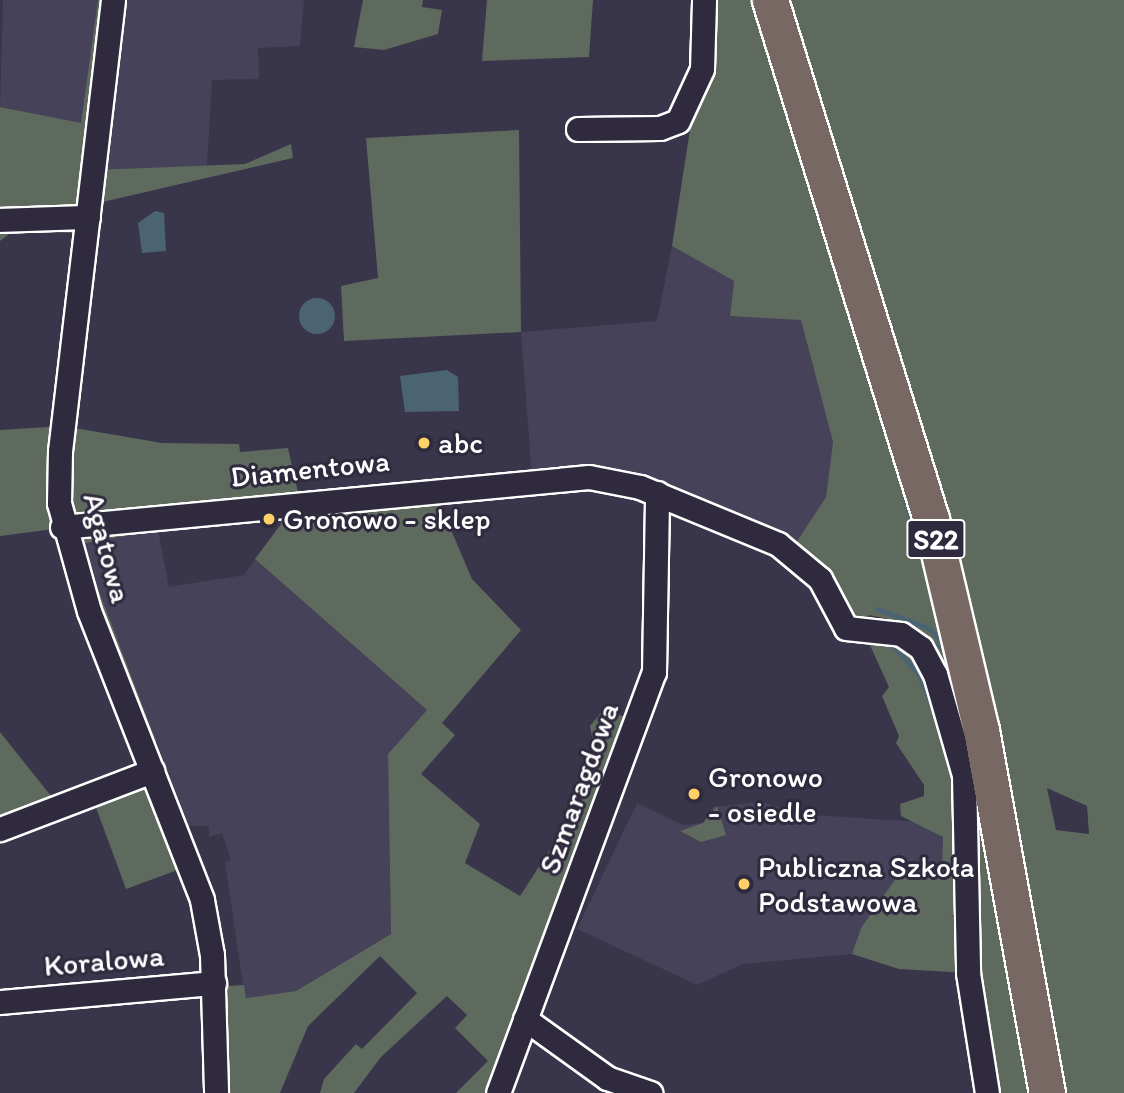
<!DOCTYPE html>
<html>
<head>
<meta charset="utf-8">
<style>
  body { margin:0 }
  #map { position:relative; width:1124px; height:1093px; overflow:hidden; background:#39354a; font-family:Itim,sans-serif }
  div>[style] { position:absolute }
  .built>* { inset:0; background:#464259 }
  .green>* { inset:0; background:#5f6a5e }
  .water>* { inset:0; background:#4b6474 }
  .round { border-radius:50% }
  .stream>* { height:4.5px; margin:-2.25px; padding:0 2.25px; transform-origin:2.25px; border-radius:2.25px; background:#4b6474 }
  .roads { filter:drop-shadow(2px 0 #fff) drop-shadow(-2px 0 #fff) drop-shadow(0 2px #fff) drop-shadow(0 -2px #fff) }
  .minor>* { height:23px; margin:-11.5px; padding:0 11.5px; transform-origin:11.5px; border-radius:11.5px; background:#2f2a3d }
  .highway>* { height:35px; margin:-17.5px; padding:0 17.5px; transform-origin:17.5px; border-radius:17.5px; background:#776864 }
  .dots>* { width:19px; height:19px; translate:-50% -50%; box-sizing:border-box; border:4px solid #2f2a3d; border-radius:50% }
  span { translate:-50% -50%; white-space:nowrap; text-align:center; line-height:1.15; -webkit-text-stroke:6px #2f2a3d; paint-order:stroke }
  .shield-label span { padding:2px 5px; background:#2f2a3d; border:2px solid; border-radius:5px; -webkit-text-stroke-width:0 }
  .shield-label { font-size:28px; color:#fff; font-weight:700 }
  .poi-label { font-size:30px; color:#fff }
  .left { translate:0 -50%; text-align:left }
  .street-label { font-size:30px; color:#fff }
</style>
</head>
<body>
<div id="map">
  <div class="built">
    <i style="clip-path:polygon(3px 0,98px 0,81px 124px,0 107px)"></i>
    <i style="clip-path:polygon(113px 0,304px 0,300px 46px,258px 48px,259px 79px,212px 80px,207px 166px,94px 170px)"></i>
    <i style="clip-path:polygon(672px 246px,734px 281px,730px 316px,801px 319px,833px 442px,826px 497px,790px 552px,695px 507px,532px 478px,521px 332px,657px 321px)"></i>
    <i style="clip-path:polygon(158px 530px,169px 587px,244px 575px,255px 559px,427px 710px,388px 754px,391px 934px,296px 991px,245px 998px,225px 862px,231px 860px,222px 833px,209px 837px,209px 826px,189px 826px,80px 544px)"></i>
    <i style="clip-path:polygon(759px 802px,813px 815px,921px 822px,943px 837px,942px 866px,861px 928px,852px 954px,743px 964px,697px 985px,577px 929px,637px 803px,683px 825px,703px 823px,713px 807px)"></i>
  </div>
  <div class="green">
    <i style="clip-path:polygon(98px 0,113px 0,94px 170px,245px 164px,291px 144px,293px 158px,98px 203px,78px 233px,13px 231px,0 241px,0 107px,81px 123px)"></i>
    <i style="clip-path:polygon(363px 0,423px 0,422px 7px,442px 10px,438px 34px,384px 50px,354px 47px)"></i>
    <i style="clip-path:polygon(487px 0,593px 0,589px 57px,482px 61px)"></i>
    <i style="clip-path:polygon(710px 0,756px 0,922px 542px,955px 672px,1035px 1093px,987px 1093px,968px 973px,899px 969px,852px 954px,861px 928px,904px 867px,942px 866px,943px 837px,901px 816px,900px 804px,924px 796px,924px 785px,896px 743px,899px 736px,882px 696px,889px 687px,868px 641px,857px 642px,870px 636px,901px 643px,920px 665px,958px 770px,963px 904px,951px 918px,958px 914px,975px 883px,977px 829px,937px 652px,908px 623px,869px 615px,868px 626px,857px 626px,790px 552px,826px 497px,833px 442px,801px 320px,730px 316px,734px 281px,672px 246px)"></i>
    <i style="clip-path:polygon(evenodd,782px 0,1124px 0,1124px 1093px,1062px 1093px,782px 0,1047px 788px,1087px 806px,1089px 834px,1056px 830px,1047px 788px)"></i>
    <i style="clip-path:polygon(519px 130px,521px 332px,344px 341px,341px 286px,378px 278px,366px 138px)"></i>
    <i style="clip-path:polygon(63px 426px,162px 443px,239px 444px,240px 452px,288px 448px,300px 501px,433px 488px,472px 579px,521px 630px,442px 723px,455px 735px,421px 774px,480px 824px,465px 863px,520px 896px,587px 792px,595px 753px,590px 726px,604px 709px,637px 722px,498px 1093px,456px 1093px,488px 1061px,455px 1028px,467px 1015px,447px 996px,381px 1057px,354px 1093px,320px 1093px,324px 1079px,356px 1044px,362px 1049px,417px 993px,380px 956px,308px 1026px,280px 1093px,216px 1093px,214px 987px,244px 985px,246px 998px,296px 991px,391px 934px,388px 754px,427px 710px,255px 559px,281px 524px,279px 504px,156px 516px,158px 530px,81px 544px,156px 741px,150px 742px,62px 528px,0 536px,0 430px)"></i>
    <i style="clip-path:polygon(0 732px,59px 806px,24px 820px,0 815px)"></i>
    <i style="clip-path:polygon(152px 771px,183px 868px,126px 889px,91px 794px)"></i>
    <i style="clip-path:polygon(717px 806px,726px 835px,701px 842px,680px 831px,703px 823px)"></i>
  </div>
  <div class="water">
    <i style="clip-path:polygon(155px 211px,164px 213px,166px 251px,142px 253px,138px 223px)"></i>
    <i class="round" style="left:299px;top:298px;width:36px;height:36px"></i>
    <i style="clip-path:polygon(447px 370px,458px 377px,459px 411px,405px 412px,400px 376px)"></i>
  </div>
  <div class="stream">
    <i style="left:905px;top:495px;width:68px;rotate:74.7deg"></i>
    <i style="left:878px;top:609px;width:54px;rotate:20.4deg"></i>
    <i style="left:929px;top:628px;width:23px;rotate:45deg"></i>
    <i style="left:945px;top:644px;width:8px;rotate:166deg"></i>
    <i style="left:891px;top:643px;width:44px;rotate:48.7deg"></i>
    <i style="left:920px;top:676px;width:37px;rotate:68deg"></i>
    <i style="left:964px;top:1020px;width:62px;rotate:80.7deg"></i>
  </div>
  <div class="roads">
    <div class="minor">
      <i style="left:113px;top:0;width:454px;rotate:96.7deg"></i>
      <i style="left:60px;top:451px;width:52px;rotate:91.1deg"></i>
      <i style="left:59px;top:503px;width:112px;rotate:74.5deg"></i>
      <i style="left:89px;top:611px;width:310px;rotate:68.6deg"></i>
      <i style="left:202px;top:900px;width:56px;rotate:79.7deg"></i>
      <i style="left:212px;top:955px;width:138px;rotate:88.3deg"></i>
      <i style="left:578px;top:129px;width:82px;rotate:-0.7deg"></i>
      <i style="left:660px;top:128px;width:19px;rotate:-21deg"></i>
      <i style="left:678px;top:121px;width:57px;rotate:-65.2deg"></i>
      <i style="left:702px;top:69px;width:69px;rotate:-88.3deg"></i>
      <i style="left:0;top:220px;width:88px;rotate:-2deg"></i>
      <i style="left:62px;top:527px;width:529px;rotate:-5.42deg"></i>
      <i style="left:589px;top:477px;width:52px;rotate:11.1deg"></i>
      <i style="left:640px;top:487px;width:149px;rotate:22.4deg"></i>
      <i style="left:778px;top:544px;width:55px;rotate:39.8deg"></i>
      <i style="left:820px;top:579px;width:55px;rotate:62deg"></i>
      <i style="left:846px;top:628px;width:55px;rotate:6.2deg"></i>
      <i style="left:901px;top:634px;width:24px;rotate:35deg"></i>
      <i style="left:921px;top:648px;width:30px;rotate:62deg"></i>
      <i style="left:935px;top:674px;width:105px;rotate:74deg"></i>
      <i style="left:964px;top:775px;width:198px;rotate:88.8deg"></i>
      <i style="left:968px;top:973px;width:121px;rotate:81deg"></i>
      <i style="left:0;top:829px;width:163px;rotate:-20.9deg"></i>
      <i style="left:0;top:1002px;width:215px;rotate:-5.1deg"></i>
      <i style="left:525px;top:1019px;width:101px;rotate:35.7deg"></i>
      <i style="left:607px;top:1078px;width:46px;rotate:19.2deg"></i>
      <i style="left:498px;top:1093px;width:449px;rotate:-69.7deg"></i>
      <i style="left:654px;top:672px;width:179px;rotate:-89deg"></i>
    </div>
    <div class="highway">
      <i style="left:770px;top:0;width:543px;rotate:72.77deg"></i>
      <i style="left:931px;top:519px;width:217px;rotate:76.7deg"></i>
      <i style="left:981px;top:730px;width:369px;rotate:79.7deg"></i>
    </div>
  </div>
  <div class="dots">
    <i style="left:424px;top:443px;background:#ffd166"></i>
    <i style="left:269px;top:519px;background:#ffd166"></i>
    <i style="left:694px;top:794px;background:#ffd166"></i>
    <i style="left:744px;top:884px;background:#ffd166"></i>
  </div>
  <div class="shield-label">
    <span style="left:936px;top:539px">S22</span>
  </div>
  <div class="poi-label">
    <span class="left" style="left:438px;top:443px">abc</span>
    <span class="left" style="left:283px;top:519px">Gronowo - sklep</span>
    <span class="left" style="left:708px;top:794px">Gronowo<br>- osiedle</span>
    <span class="left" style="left:758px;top:884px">Publiczna Szkoła<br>Podstawowa</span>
  </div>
  <div class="street-label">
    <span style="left:310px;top:469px;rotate:-6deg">Diamentowa</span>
    <span style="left:107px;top:548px;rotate:75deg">Agatowa</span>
    <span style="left:579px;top:788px;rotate:-70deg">Szmaragdowa</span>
    <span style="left:104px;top:961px;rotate:-5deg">Koralowa</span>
  </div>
</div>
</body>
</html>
